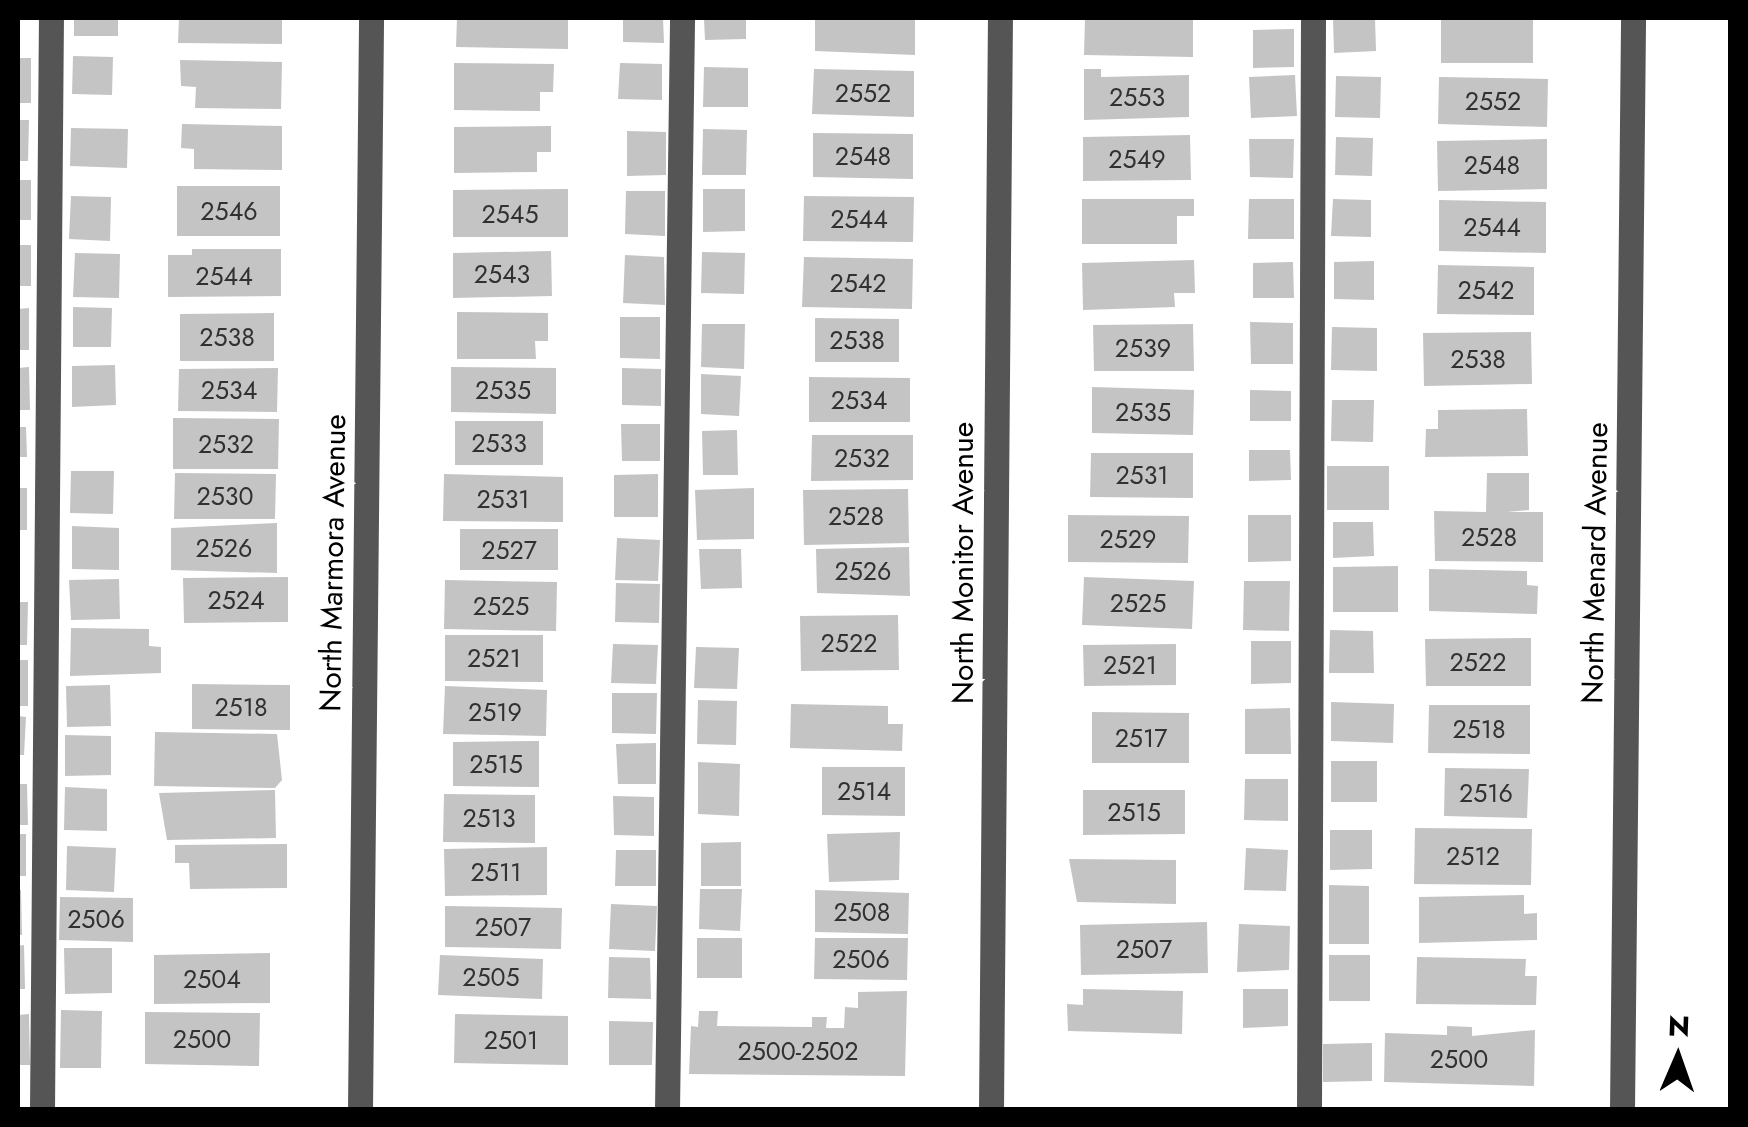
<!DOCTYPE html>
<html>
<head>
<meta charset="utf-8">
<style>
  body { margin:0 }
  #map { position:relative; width:1748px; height:1127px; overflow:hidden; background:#fff; font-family:Jost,sans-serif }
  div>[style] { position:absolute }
  .building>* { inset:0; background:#c4c4c4 }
  .minor>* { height:25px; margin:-12.5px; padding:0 12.5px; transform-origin:12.5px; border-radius:12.5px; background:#555 }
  span { translate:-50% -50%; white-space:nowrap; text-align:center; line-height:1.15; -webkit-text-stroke:9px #fff; paint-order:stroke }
  .number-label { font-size:25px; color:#313131 }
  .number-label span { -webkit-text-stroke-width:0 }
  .street-label { font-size:30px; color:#000 }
  .frame { position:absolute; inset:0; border:20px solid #000; pointer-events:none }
  .north { position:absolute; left:1628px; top:1007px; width:100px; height:100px; -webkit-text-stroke:8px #fff; paint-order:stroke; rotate:2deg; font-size:28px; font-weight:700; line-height:40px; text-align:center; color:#000 }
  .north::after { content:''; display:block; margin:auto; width:35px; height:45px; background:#000; clip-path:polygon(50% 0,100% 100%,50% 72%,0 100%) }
</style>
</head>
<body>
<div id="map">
  <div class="building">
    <i style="clip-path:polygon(74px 18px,118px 18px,118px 36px,74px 36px)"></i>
    <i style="clip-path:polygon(179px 18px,282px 18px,282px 44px,178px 43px)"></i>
    <i style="clip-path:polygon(457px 18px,568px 18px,568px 49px,456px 47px)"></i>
    <i style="clip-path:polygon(623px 18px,663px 18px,664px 43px,623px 42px)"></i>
    <i style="clip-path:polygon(704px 18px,746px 18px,746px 39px,705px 40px)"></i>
    <i style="clip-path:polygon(815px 18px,915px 18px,915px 55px,815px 51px)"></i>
    <i style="clip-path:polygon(1085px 18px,1193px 18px,1193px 57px,1084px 55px)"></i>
    <i style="clip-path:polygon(1333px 18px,1375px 18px,1376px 51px,1334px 53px)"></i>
    <i style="clip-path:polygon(1441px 18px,1533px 18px,1533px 63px,1441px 63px)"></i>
    <i style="clip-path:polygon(1294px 29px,1294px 67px,1253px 68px,1253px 30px)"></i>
    <i style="clip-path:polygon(73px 56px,113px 57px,112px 95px,72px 94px)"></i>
    <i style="clip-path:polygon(18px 58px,31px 58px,31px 103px,18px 103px)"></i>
    <i style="clip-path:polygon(180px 60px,282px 62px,281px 109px,195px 108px,196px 87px,181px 86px)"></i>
    <i style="clip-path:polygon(454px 63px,554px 64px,553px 92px,540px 92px,540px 111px,454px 110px)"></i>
    <i style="clip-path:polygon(620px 63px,662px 64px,662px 100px,618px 99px)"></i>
    <i style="clip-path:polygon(704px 67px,748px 68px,748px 107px,703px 107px)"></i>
    <i style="clip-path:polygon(814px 69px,914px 71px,914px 117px,812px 114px)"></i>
    <i style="clip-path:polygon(1084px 69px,1101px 69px,1101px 77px,1189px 75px,1189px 117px,1084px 120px)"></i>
    <i style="clip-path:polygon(1295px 75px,1297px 116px,1251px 118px,1249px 77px)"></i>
    <i style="clip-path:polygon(1336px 76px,1381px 77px,1380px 118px,1335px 117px)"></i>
    <i style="clip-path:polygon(1439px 77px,1548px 79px,1547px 127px,1438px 124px)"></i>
    <i style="clip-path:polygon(18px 120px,29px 120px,28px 161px,18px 161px)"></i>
    <i style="clip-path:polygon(182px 124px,282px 126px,282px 170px,194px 169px,194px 149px,181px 148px)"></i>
    <i style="clip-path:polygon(551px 126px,551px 152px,537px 152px,537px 172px,454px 173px,454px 127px)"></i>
    <i style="clip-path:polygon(71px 128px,128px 129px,127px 168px,70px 166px)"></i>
    <i style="clip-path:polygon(703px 129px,747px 130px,746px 175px,702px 175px)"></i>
    <i style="clip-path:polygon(627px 131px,666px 132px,666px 175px,627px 176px)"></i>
    <i style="clip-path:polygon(813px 133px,913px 134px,913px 179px,813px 177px)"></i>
    <i style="clip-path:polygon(1190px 135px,1191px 180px,1083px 181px,1083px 137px)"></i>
    <i style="clip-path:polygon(1336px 137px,1373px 138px,1372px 176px,1335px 175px)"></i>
    <i style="clip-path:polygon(1249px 139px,1294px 139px,1293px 178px,1250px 177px)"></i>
    <i style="clip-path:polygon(1547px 139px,1547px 189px,1438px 191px,1437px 141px)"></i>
    <i style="clip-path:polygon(18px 180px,31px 180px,31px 220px,18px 220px)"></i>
    <i style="clip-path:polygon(177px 186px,280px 186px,280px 236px,177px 236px)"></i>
    <i style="clip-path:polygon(568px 189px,568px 237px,453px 237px,453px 190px)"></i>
    <i style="clip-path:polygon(703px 189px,745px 189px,745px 231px,703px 232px)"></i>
    <i style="clip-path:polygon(626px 191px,665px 191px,665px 236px,625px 234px)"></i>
    <i style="clip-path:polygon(71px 196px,111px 197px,110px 241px,69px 239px)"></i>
    <i style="clip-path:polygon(804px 196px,914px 197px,913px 242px,803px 241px)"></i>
    <i style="clip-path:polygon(1082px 199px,1194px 199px,1194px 216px,1177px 216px,1177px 244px,1082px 244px)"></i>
    <i style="clip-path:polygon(1249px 199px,1294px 199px,1294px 239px,1248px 239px)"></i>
    <i style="clip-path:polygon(1333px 199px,1371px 200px,1371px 237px,1331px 236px)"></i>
    <i style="clip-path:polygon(1439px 200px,1546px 202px,1546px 253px,1439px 251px)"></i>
    <i style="clip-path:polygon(18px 245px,31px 245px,31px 286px,18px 286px)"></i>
    <i style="clip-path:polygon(192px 249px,281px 249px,281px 296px,168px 297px,168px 255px,192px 255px)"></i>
    <i style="clip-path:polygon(551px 251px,552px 296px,453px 298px,453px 253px)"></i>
    <i style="clip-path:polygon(702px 252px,745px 253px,744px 294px,701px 293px)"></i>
    <i style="clip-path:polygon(75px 253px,120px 254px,119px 298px,73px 297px)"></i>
    <i style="clip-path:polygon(625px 255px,664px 257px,665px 305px,623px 303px)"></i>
    <i style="clip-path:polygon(804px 257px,913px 259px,912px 309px,802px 307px)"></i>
    <i style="clip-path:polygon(1194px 260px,1195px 293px,1174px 293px,1175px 307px,1083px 310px,1082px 263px)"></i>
    <i style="clip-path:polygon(1374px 261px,1374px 300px,1334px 299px,1334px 262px)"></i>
    <i style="clip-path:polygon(1293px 262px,1294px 298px,1253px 298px,1253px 263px)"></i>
    <i style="clip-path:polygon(1438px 265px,1534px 267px,1534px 315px,1437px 314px)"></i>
    <i style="clip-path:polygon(73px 307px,112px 308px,111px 347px,73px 347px)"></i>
    <i style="clip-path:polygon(29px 308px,29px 350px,18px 350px,18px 309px)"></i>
    <i style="clip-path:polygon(457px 312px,548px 313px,548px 341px,535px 341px,536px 359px,457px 359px)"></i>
    <i style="clip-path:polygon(274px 313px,274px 361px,180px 361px,180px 314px)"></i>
    <i style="clip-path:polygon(620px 317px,660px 317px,660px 359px,620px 358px)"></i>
    <i style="clip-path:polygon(815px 318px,899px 319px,899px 362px,815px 362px)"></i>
    <i style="clip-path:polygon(1250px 322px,1293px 323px,1293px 364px,1251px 364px)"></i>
    <i style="clip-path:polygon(702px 324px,745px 324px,744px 369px,701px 367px)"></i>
    <i style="clip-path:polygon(1193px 324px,1194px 371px,1094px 371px,1093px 325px)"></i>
    <i style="clip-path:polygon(1332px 327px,1377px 328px,1377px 371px,1331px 370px)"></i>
    <i style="clip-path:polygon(1531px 332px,1532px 384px,1424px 386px,1423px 333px)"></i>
    <i style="clip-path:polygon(115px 365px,116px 405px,72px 407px,72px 366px)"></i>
    <i style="clip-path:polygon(29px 367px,30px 410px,18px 410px,18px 368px)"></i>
    <i style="clip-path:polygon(451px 367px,556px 368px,556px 414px,451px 412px)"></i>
    <i style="clip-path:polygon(278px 368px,277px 412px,178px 411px,179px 369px)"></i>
    <i style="clip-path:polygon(622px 368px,661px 369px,661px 406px,622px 405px)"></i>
    <i style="clip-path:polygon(701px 374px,741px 376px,739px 416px,701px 414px)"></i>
    <i style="clip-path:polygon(809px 377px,910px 378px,910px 422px,809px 422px)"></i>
    <i style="clip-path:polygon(1092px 387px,1194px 390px,1193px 435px,1092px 433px)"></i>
    <i style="clip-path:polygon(1250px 390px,1291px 391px,1291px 421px,1250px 421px)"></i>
    <i style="clip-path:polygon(1332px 400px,1374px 400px,1373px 442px,1331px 441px)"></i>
    <i style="clip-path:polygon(1527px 409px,1528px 456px,1425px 457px,1426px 429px,1438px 429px,1438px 410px)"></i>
    <i style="clip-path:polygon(173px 418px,279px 419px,278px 469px,173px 469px)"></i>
    <i style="clip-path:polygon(455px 421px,543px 421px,543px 465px,455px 465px)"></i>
    <i style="clip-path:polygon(621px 424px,660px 424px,660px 461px,622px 461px)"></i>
    <i style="clip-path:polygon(18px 427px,26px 427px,27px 457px,18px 457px)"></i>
    <i style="clip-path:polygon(737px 430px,738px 475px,703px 475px,702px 431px)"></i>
    <i style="clip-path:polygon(812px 435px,913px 435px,913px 480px,811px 481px)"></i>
    <i style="clip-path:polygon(1249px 450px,1290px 450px,1291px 480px,1249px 481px)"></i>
    <i style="clip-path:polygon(1091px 453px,1193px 453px,1193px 498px,1090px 497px)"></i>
    <i style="clip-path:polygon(1327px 466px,1389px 466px,1389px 510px,1327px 510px)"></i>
    <i style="clip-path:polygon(71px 471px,114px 471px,113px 514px,70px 513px)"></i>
    <i style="clip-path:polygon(175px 473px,276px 474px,275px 519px,174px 519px)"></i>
    <i style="clip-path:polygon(1487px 473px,1529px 473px,1529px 510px,1507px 512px,1543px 512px,1543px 562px,1435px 561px,1434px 511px,1486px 512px)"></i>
    <i style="clip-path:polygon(444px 474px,563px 477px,563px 522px,443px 521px)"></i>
    <i style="clip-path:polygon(658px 474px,658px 517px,614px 517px,614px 475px)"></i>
    <i style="clip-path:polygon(18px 488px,27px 488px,27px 530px,18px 530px)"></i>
    <i style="clip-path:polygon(754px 488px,754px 539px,697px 540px,695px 490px)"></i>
    <i style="clip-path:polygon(908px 489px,909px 543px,804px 545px,803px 490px)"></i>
    <i style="clip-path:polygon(1068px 515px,1189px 516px,1188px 563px,1068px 562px)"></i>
    <i style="clip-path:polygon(1248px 515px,1291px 515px,1291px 561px,1248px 562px)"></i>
    <i style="clip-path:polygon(1333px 522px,1373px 522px,1374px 556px,1333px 558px)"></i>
    <i style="clip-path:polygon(277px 523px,277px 573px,171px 570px,171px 528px)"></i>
    <i style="clip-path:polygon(72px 526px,119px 528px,119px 570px,72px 569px)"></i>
    <i style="clip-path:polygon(460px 529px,558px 529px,558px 570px,460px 570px)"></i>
    <i style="clip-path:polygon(617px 538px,660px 540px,658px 581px,615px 580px)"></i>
    <i style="clip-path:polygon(909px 547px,910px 596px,817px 593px,816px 549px)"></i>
    <i style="clip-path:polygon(699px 549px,741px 549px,742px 588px,701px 589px)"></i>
    <i style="clip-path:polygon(1398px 566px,1398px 612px,1333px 612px,1333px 567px)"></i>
    <i style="clip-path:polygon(1429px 569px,1527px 571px,1527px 585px,1538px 586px,1537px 614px,1429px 611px)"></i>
    <i style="clip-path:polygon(288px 577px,288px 622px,184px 623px,183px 578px)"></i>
    <i style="clip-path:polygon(1084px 577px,1194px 581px,1192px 629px,1082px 625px)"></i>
    <i style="clip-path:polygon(119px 579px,120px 619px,71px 620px,69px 580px)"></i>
    <i style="clip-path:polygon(445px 580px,557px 582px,556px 631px,444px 629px)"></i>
    <i style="clip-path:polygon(1244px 581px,1290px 581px,1289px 631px,1243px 630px)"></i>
    <i style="clip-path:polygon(616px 583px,660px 584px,659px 623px,615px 622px)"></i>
    <i style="clip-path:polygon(18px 602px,28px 602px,27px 645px,18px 645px)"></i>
    <i style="clip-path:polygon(898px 615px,899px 670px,801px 671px,800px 616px)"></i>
    <i style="clip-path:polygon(71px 628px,149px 629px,149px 646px,161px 647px,161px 673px,70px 676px)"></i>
    <i style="clip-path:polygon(1330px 630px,1373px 631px,1374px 673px,1329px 673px)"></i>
    <i style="clip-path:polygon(445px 635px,543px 635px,543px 682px,445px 681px)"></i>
    <i style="clip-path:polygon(1531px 638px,1531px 686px,1426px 686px,1425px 639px)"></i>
    <i style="clip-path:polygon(1251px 641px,1291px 641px,1291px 683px,1251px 684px)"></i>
    <i style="clip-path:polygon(613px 644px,658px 645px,656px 684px,611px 683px)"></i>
    <i style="clip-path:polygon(1176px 644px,1176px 685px,1084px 686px,1083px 645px)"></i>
    <i style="clip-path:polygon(696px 647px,739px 648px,737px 689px,694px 688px)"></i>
    <i style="clip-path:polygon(18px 660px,28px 660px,28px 706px,18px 706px)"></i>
    <i style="clip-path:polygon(192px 684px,290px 685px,290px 730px,192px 729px)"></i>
    <i style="clip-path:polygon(110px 685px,111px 726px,67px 727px,66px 686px)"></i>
    <i style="clip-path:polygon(445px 686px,547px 690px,546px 736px,443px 734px)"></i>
    <i style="clip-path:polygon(612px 693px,657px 693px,656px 734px,612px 733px)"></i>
    <i style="clip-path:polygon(698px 700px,737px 701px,736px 745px,697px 744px)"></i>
    <i style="clip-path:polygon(1331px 702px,1394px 704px,1393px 743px,1331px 741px)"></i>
    <i style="clip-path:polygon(791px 704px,888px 706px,888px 724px,903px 724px,902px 751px,790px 748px)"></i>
    <i style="clip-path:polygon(1429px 705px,1530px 705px,1530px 754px,1428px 753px)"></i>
    <i style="clip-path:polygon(1290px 708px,1291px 754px,1245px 754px,1245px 709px)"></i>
    <i style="clip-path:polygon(1092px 712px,1189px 713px,1189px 763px,1092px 763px)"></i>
    <i style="clip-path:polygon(18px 716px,26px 717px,24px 755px,18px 755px)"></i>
    <i style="clip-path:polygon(155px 732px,277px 734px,282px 780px,275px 788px,154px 786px)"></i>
    <i style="clip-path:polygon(65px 735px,111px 736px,111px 775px,65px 776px)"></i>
    <i style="clip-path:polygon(539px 741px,539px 787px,453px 786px,453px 742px)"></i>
    <i style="clip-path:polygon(656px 743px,656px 784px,618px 784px,616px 744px)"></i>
    <i style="clip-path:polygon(1331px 761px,1377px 761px,1377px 802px,1331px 802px)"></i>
    <i style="clip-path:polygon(698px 762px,740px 764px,739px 816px,698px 814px)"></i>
    <i style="clip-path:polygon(822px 767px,905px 767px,905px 816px,822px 815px)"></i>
    <i style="clip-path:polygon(1445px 768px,1529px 769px,1527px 818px,1444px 816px)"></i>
    <i style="clip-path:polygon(1245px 779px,1288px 779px,1288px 821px,1244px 820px)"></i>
    <i style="clip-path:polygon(18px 784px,27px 784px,28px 825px,18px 825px)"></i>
    <i style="clip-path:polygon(65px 787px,107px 789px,107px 831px,64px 830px)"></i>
    <i style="clip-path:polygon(275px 790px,276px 838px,167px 840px,159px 793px)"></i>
    <i style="clip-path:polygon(1083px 790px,1185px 790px,1185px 834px,1083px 835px)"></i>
    <i style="clip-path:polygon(444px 794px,535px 795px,535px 843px,443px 842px)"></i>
    <i style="clip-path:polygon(613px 796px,654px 797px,654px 836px,614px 835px)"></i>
    <i style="clip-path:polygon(1415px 828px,1532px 829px,1531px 885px,1414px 884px)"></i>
    <i style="clip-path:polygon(1330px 830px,1372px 830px,1372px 869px,1330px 870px)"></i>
    <i style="clip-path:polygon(900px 832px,899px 880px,829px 882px,827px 834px)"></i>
    <i style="clip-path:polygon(18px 834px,26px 834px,26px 876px,18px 876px)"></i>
    <i style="clip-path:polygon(741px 842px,741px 886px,701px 886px,701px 843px)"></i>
    <i style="clip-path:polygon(287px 844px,287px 888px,190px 889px,189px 863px,175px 863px,175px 845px)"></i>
    <i style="clip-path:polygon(67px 846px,116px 848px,114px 892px,66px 890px)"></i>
    <i style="clip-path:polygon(547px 847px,547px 895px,445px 896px,444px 849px)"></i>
    <i style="clip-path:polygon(1246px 848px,1288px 850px,1286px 891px,1244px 890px)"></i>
    <i style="clip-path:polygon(616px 850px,656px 850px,656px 886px,615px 886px)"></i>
    <i style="clip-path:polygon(1069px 859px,1176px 860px,1176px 904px,1077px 902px)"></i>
    <i style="clip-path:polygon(1329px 885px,1369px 886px,1369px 944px,1329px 944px)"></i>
    <i style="clip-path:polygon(700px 889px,742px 889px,740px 931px,699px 929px)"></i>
    <i style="clip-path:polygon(18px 890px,21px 890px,22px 935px,18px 935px)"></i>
    <i style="clip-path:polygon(815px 890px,909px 893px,908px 934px,815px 932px)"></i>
    <i style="clip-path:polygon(1524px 895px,1524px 914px,1537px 913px,1537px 940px,1419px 943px,1419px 897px)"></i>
    <i style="clip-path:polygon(60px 897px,133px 898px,133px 942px,59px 940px)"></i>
    <i style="clip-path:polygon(611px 904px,657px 906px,655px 951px,609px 949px)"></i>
    <i style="clip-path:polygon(445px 906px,562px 908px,561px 949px,445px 947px)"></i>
    <i style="clip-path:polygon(1207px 922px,1208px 973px,1081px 975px,1080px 925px)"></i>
    <i style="clip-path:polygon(1239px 924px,1290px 926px,1289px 970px,1237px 972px)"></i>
    <i style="clip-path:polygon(697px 938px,742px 938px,742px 978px,697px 978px)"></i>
    <i style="clip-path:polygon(815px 938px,908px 938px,907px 980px,814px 979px)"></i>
    <i style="clip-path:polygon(24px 945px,25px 989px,18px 989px,18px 946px)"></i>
    <i style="clip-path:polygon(64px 948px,112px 948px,112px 993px,65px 994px)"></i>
    <i style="clip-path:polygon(270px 953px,270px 1003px,154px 1004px,154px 955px)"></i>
    <i style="clip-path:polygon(440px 955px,543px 959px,542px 999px,438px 995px)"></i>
    <i style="clip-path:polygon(1329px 955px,1370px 955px,1370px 1001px,1329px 1001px)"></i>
    <i style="clip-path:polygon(609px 957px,650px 958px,651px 999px,608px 998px)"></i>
    <i style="clip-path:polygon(1417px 957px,1526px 959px,1525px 976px,1537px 976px,1536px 1005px,1416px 1004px)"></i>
    <i style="clip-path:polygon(1083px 989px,1183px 991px,1182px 1034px,1068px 1031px,1067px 1004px,1083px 1005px)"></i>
    <i style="clip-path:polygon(1243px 989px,1288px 989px,1288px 1026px,1243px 1028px)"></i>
    <i style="clip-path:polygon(907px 991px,905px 1076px,689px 1074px,691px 1026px,698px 1027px,699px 1011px,718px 1011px,717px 1026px,812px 1027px,812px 1017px,827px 1017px,826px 1028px,844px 1028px,845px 1007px,858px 1008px,858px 992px)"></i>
    <i style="clip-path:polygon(61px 1010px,102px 1011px,101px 1068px,60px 1068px)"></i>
    <i style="clip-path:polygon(145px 1012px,260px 1013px,259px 1066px,145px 1064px)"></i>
    <i style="clip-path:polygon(29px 1014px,30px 1065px,18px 1065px,18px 1015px)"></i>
    <i style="clip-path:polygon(455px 1014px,568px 1016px,568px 1065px,454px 1063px)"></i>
    <i style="clip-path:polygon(609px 1021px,653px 1022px,652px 1065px,609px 1065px)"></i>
    <i style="clip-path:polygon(1447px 1026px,1472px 1027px,1472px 1036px,1535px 1030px,1534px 1086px,1384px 1082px,1385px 1033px,1447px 1035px)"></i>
    <i style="clip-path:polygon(1372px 1043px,1372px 1081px,1323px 1082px,1323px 1044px)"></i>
  </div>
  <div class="minor">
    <i style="left:42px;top:1110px;width:1092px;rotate:-89.53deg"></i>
    <i style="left:360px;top:1110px;width:1092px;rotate:-89.42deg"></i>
    <i style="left:667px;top:1110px;width:1092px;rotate:-89.21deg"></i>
    <i style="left:991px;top:1110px;width:1092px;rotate:-89.53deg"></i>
    <i style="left:1309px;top:1110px;width:1092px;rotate:-89.79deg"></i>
    <i style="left:1622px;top:1110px;width:1092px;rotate:-89.42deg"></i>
  </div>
  <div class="number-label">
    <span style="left:863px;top:93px">2552</span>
    <span style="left:1137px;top:97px">2553</span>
    <span style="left:1493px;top:101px">2552</span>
    <span style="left:863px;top:156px">2548</span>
    <span style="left:1137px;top:159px">2549</span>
    <span style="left:1492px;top:165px">2548</span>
    <span style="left:229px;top:211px">2546</span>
    <span style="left:510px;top:214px">2545</span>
    <span style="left:859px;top:219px">2544</span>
    <span style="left:1492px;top:227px">2544</span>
    <span style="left:502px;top:274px">2543</span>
    <span style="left:224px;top:276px">2544</span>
    <span style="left:858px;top:283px">2542</span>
    <span style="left:1486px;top:290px">2542</span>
    <span style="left:227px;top:337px">2538</span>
    <span style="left:857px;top:340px">2538</span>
    <span style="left:1143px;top:348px">2539</span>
    <span style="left:1478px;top:359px">2538</span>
    <span style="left:229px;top:390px">2534</span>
    <span style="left:503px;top:390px">2535</span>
    <span style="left:859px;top:400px">2534</span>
    <span style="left:1143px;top:412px">2535</span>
    <span style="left:499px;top:443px">2533</span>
    <span style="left:226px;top:444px">2532</span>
    <span style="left:862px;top:458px">2532</span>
    <span style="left:1142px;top:475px">2531</span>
    <span style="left:225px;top:496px">2530</span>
    <span style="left:503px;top:499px">2531</span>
    <span style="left:856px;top:516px">2528</span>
    <span style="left:1489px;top:537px">2528</span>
    <span style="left:1128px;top:539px">2529</span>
    <span style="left:224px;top:548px">2526</span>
    <span style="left:509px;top:550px">2527</span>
    <span style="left:863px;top:571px">2526</span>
    <span style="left:236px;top:600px">2524</span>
    <span style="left:1138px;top:603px">2525</span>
    <span style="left:501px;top:606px">2525</span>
    <span style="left:849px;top:643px">2522</span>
    <span style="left:494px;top:658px">2521</span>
    <span style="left:1478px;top:662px">2522</span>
    <span style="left:1130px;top:665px">2521</span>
    <span style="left:241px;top:707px">2518</span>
    <span style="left:495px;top:712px">2519</span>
    <span style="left:1479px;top:729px">2518</span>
    <span style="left:1141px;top:738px">2517</span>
    <span style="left:496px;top:764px">2515</span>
    <span style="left:864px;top:791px">2514</span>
    <span style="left:1486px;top:793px">2516</span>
    <span style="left:1134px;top:812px">2515</span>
    <span style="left:489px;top:818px">2513</span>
    <span style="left:1473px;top:856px">2512</span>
    <span style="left:496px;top:872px">2511</span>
    <span style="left:862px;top:912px">2508</span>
    <span style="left:96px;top:919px">2506</span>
    <span style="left:503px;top:927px">2507</span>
    <span style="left:1144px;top:949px">2507</span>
    <span style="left:861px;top:959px">2506</span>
    <span style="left:491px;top:977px">2505</span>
    <span style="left:212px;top:979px">2504</span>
    <span style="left:202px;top:1039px">2500</span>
    <span style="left:511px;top:1040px">2501</span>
    <span style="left:798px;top:1051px">2500-2502</span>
    <span style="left:1459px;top:1059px">2500</span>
  </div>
  <div class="street-label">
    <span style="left:333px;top:563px;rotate:-89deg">North Marmora Avenue</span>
    <span style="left:963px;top:563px;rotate:-90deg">North Monitor Avenue</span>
    <span style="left:1595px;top:563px;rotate:-89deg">North Menard Avenue</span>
  </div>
  <div class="frame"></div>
  <div class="north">N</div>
</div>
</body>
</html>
